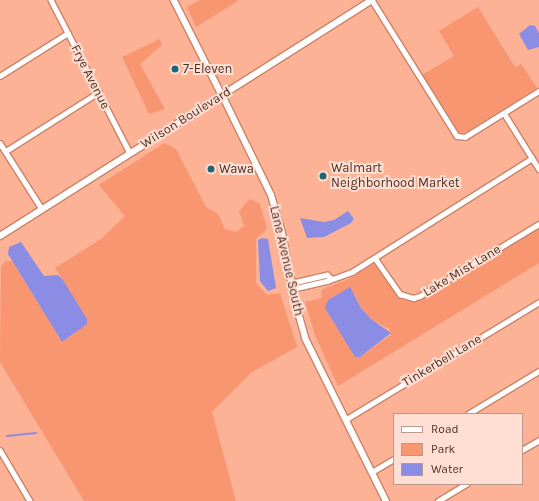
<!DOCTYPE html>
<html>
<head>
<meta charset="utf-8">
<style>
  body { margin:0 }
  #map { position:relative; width:539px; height:501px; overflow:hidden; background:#fdb195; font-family:Karla,sans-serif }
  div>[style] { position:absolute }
  .green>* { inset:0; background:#f79671 }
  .water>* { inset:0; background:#8b8de5 }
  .stream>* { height:1.5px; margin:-0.75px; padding:0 0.75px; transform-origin:0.75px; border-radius:0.75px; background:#8b8de5 }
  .roads { filter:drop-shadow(1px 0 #cb8368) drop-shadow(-1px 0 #cb8368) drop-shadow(0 1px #cb8368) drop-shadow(0 -1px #cb8368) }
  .minor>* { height:4.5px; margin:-2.25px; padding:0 2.25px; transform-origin:2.25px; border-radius:2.25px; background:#fff }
  .tertiary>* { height:5.5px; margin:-2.75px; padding:0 2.75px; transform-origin:2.75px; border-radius:2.75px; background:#fff }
  .secondary>* { height:6px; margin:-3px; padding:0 3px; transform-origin:3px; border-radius:3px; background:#fff }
  .dots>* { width:11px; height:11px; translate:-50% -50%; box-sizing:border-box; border:2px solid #ffdfd3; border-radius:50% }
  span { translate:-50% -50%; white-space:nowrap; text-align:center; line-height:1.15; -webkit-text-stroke:4px #ffdfd3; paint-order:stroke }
  .poi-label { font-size:13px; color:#4f3025 }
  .left { translate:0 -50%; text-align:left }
  .street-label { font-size:13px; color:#4f3025 }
  .legend { position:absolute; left:393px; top:413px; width:130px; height:72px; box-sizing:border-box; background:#ffdfd3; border:1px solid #b9998d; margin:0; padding:5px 7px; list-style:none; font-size:12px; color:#4f3025 }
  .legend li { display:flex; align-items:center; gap:8px; height:20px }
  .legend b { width:20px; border:1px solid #b9998d }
</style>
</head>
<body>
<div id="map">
  <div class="green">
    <i style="clip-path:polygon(200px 0,237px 0,238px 1px,196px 27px,187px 7px)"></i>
    <i style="clip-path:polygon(478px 7px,515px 67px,521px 64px,537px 88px,467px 132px,460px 133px,455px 129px,422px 75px,454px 56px,439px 31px)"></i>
    <i style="clip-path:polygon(160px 39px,162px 45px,140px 64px,165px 109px,149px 114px,122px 57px)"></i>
    <i style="clip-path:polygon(164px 143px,176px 149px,206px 207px,218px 214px,225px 229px,236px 232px,244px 226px,239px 211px,250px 199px,260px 204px,267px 229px,256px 239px,256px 283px,267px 295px,280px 293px,297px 347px,252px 372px,212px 412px,236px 501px,84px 501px,0 362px,1px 266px,6px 261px,12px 261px,62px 342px,76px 333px,63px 280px,55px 268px,101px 239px,125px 216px,99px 185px)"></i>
    <i style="clip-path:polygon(evenodd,539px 228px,539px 263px,338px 386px,315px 335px,305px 302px,322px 298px,321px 291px,325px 288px,349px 279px,373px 264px,378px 267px,400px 298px,414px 301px,438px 290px,539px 228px,354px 293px,361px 308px,371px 319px,389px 329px,391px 335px,360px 357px,354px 293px)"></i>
  </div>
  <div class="water">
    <i style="clip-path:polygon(530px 25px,535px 26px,539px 33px,539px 47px,528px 50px,519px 34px)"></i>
    <i style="clip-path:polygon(348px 211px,354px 219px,351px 223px,324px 237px,307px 238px,300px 218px,324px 222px,334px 220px)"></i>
    <i style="clip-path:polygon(262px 238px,268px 239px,276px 288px,268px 291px,260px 281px,258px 240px)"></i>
    <i style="clip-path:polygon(21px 242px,44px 276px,58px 275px,63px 280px,87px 319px,87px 324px,62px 342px,8px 254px,9px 247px)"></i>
    <i style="clip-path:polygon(350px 287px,361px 308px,371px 319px,391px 333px,360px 357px,355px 357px,325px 308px,328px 300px)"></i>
  </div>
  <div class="stream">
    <i style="left:7px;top:436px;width:29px;rotate:-6deg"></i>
  </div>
  <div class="roads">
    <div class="minor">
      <i style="left:51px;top:0;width:172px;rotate:62.7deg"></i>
      <i style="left:372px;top:0;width:160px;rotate:58deg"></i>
      <i style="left:457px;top:136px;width:8px;rotate:7deg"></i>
      <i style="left:465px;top:137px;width:87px;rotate:-31.9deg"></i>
      <i style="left:0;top:76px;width:80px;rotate:-32.3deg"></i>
      <i style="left:504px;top:113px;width:66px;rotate:58deg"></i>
      <i style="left:0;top:143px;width:78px;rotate:57.5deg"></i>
      <i style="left:6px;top:151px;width:110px;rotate:-32.4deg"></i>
      <i style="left:375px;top:258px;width:44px;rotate:55.2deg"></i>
      <i style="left:400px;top:294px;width:14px;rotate:17deg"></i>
      <i style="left:413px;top:298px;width:7px;rotate:-16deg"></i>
      <i style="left:420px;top:296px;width:139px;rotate:-31.2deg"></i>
      <i style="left:291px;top:283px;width:37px;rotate:-13deg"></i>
      <i style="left:327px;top:275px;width:5px;rotate:37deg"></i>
      <i style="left:292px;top:289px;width:36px;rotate:-13deg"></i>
      <i style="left:327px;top:281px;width:27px;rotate:-20deg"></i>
      <i style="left:352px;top:272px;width:213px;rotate:-32.3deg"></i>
      <i style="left:468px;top:414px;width:83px;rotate:-31.2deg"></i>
      <i style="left:345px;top:420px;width:227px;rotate:-31.3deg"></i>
      <i style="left:0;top:450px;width:59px;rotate:59.5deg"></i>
      <i style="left:522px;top:450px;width:20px;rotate:-30deg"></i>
      <i style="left:372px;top:472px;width:26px;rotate:-31deg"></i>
      <i style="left:438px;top:501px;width:33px;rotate:-31deg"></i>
    </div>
    <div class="tertiary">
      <i style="left:174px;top:0;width:106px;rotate:63.2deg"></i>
    </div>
    <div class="secondary">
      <i style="left:222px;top:95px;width:111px;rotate:63.9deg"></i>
      <i style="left:271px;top:195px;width:40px;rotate:74deg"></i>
      <i style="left:282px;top:233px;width:70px;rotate:79.3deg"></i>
      <i style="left:295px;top:302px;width:37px;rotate:74deg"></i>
      <i style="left:305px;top:338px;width:182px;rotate:63.6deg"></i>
      <i style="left:0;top:236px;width:441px;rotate:-32.4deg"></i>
    </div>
  </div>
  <div class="dots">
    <i style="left:175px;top:69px;background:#216377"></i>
    <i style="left:211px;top:169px;background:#216377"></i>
    <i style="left:323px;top:176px;background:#216377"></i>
  </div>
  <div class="poi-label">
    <span class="left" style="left:183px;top:69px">7-Eleven</span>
    <span class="left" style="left:219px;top:169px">Wawa</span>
    <span class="left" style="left:331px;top:176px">Walmart<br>Neighborhood Market</span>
  </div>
  <div class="street-label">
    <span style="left:90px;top:77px;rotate:63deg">Frye Avenue</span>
    <span style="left:186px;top:118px;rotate:-32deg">Wilson Boulevard</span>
    <span style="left:286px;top:261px;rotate:77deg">Lane Avenue South</span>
    <span style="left:462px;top:271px;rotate:-31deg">Lake Mist Lane</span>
    <span style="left:442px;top:361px;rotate:-31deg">Tinkerbell Lane</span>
  </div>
  <ul class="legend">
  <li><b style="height:5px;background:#fff"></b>Road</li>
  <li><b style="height:11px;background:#f79671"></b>Park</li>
  <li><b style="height:11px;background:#8b8de5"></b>Water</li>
  </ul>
</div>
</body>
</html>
